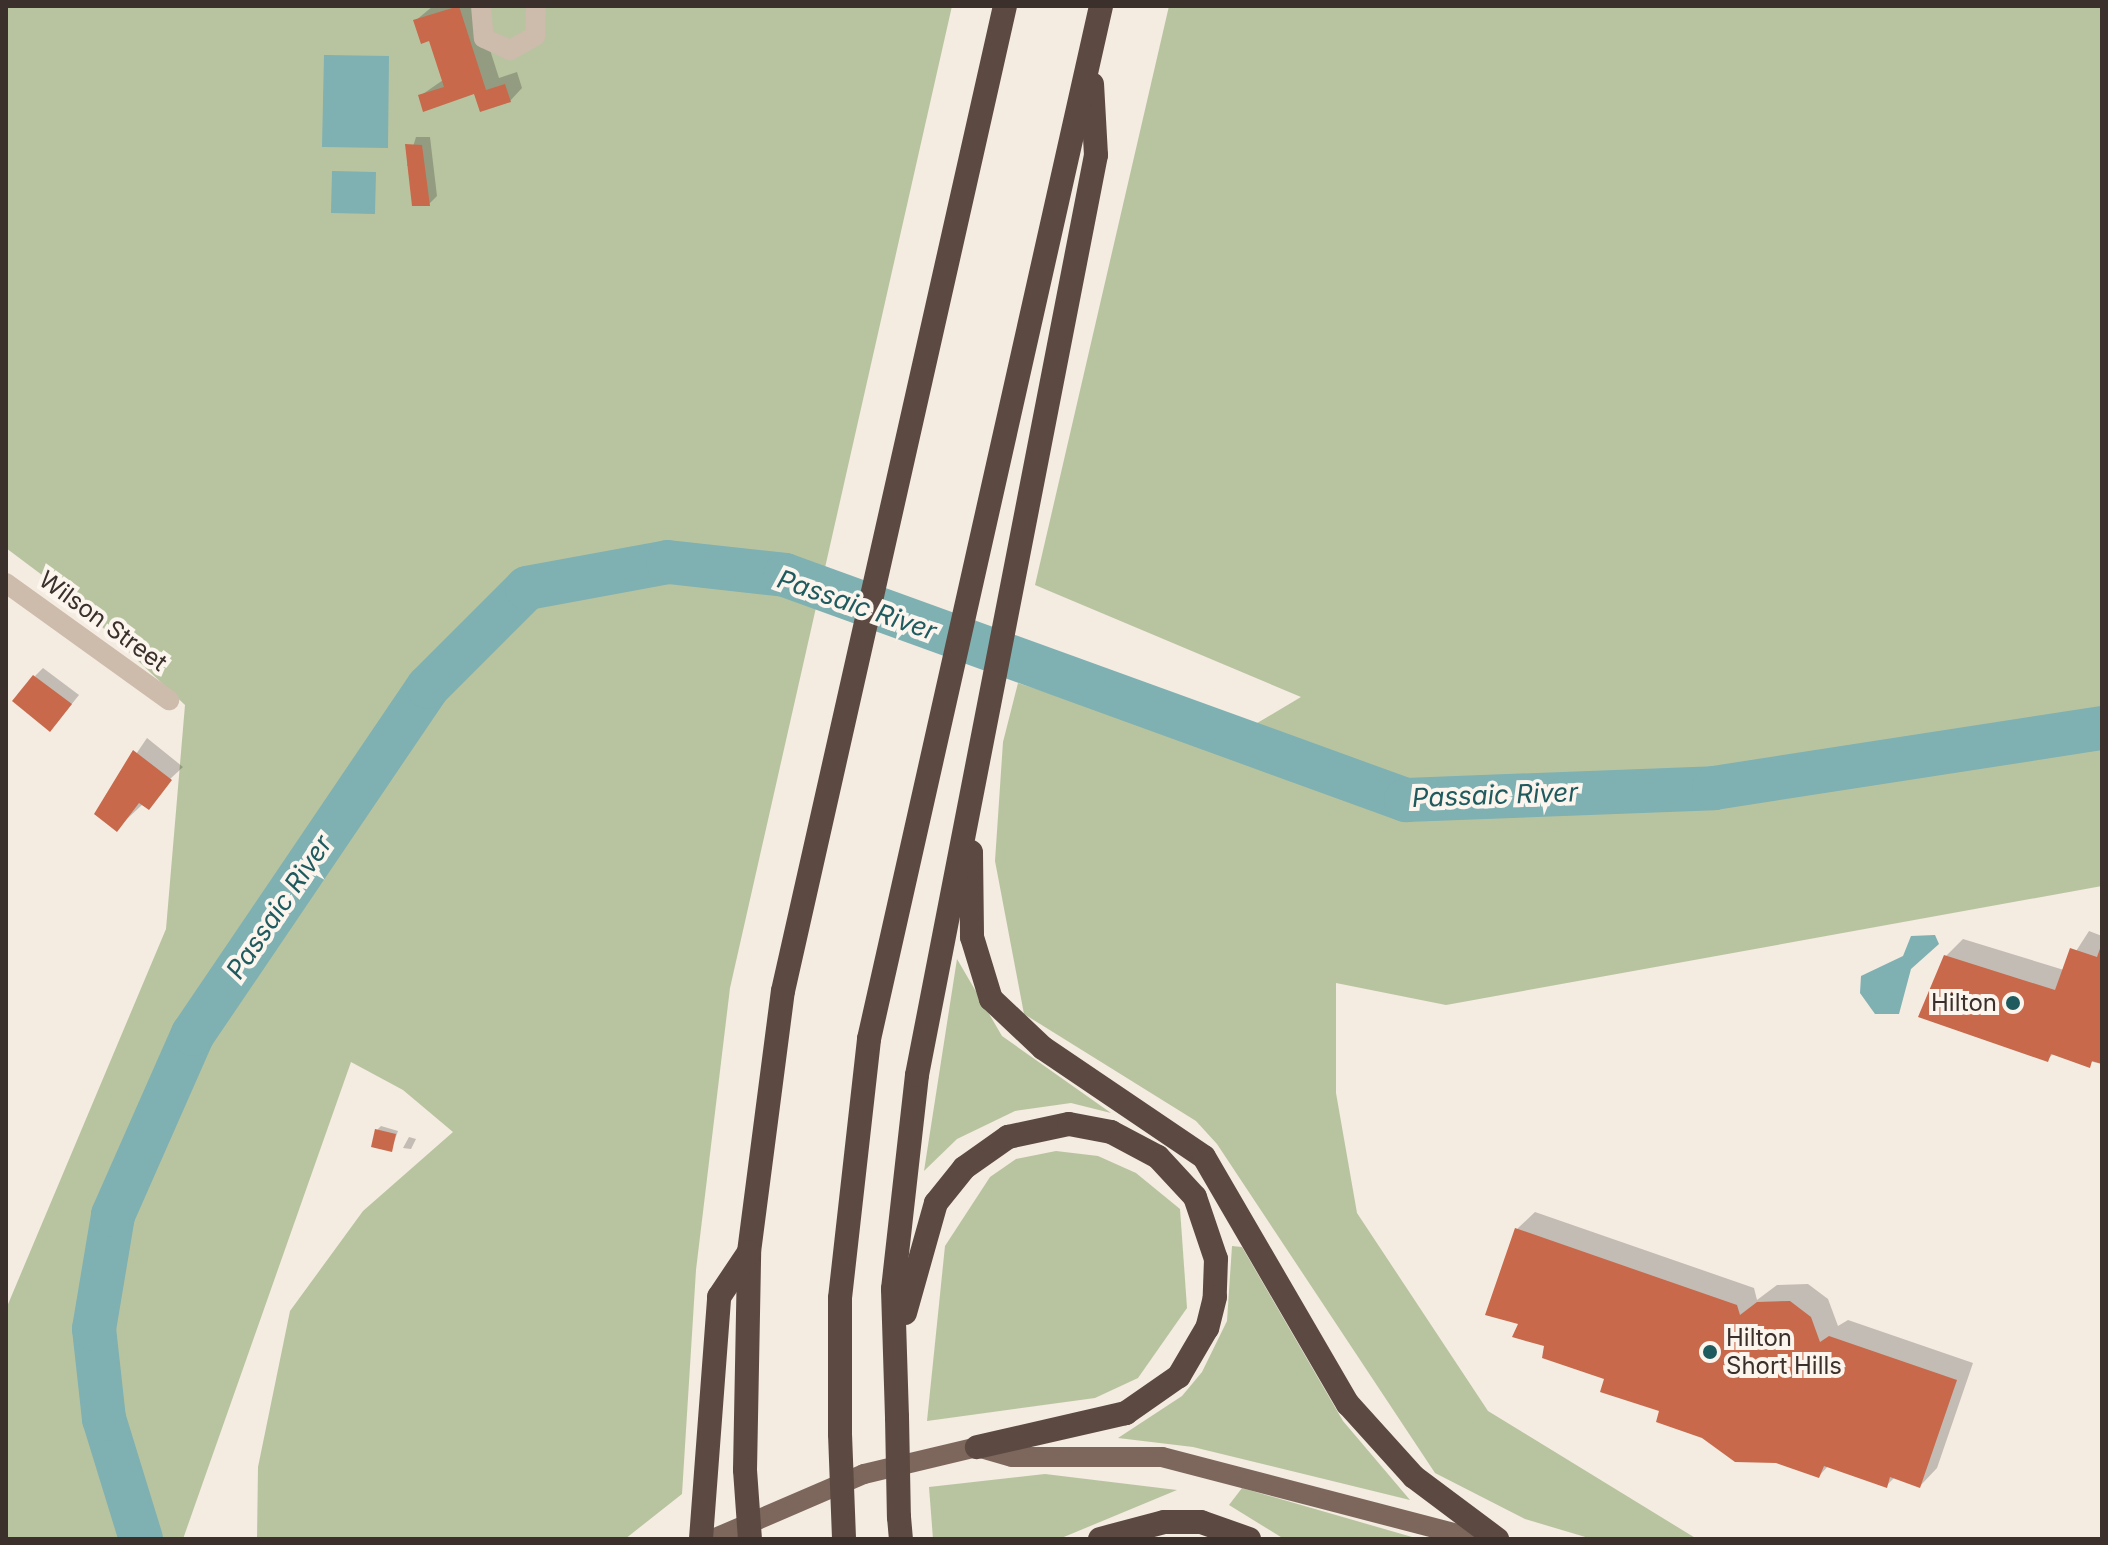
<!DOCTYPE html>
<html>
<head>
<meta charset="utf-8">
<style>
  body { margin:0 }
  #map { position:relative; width:2108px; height:1545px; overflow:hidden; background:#f4ebe1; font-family:Inter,sans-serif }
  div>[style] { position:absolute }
  .green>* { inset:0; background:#b8c4a0 }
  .water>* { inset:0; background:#7fb0b2 }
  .shadow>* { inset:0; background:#0003 }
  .river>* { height:44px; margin:-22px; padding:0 22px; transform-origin:22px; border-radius:22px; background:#7fb0b2 }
  .building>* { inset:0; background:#c8694b }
  .minor>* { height:20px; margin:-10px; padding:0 10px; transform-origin:10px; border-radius:10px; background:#cdbbac }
  .primary>* { height:20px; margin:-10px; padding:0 10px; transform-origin:10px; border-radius:10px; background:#7d675c }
  .motorway>* { height:24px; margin:-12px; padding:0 12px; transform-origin:12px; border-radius:12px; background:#5c4a42 }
  .motorway-bridge>* { height:24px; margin:-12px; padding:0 12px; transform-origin:12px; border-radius:12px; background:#5c4a42 }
  .dots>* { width:22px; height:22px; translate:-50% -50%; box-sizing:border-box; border:4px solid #fbf5ee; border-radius:50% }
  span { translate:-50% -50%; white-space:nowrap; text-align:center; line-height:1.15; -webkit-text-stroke:8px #fbf5ee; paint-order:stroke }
  .street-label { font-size:24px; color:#3b302b }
  .poi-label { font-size:24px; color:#3b302b }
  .right { translate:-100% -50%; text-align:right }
  .left { translate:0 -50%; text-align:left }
  .water-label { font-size:26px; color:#1f5a5e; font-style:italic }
  .frame { position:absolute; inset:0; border:8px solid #3b302b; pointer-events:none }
</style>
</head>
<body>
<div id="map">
  <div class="green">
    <i style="clip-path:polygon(6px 6px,952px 6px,730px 988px,696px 1270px,682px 1494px,625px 1539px,257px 1539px,258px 1467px,290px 1311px,363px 1211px,453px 1132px,403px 1090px,351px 1062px,183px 1539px,6px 1539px,6px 1309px,166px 929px,185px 705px,66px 593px,6px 548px)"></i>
    <i style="clip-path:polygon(1169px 6px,2102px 6px,2102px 886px,1446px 1005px,1336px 983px,1336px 1093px,1357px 1213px,1488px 1411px,1697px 1539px,1592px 1539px,1525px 1519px,1435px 1473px,1217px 1144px,1196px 1121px,1024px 1014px,995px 861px,1003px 742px,1018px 683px,1215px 748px,1301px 697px,1035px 585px)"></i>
    <i style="clip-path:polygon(957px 959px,1002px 1036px,1111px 1113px,1071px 1103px,1015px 1111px,957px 1139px,924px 1171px)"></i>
    <i style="clip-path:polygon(1056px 1151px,1098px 1156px,1136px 1173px,1180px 1209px,1187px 1308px,1138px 1378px,1095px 1398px,927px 1421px,945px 1246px,990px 1177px,1016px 1159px)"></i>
    <i style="clip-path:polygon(1232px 1246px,1242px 1247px,1343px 1421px,1410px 1500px,1193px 1447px,1118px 1438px,1182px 1396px,1202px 1372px,1227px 1321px)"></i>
    <i style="clip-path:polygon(1045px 1474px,1177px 1490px,1059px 1539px,933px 1539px,929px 1487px)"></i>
    <i style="clip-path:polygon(1242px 1488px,1419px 1539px,1284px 1539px,1229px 1505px)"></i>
  </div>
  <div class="water">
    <i style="clip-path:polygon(324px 55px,389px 56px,388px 148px,322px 147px)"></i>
    <i style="clip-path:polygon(332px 171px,376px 172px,375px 214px,331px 213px)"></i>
    <i style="clip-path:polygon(1911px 936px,1935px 935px,1939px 944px,1911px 969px,1899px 1014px,1875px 1014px,1860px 993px,1861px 976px,1903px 956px)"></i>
  </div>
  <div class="shadow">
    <i style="clip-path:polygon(433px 6px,476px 6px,499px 78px,517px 72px,522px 88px,510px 101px,475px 91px,420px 96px,443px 80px,430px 39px,415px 21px)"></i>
    <i style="clip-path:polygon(416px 137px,430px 137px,437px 196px,429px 204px,415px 166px,407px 166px)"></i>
    <i style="clip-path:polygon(43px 668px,79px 695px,58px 721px,35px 676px)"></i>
    <i style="clip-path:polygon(147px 738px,183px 767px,116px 829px,96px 813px)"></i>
    <i style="clip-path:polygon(2089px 931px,2102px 936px,2102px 1064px,2054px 1053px,2047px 1060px,1946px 956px,1963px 939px,2064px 970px)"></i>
    <i style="clip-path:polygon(381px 1126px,398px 1131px,391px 1150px,377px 1130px)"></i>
    <i style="clip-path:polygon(409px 1137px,416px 1139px,411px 1149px,403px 1148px)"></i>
    <i style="clip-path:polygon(1535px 1212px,1754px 1288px,1757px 1300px,1777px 1285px,1808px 1284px,1828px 1299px,1838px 1326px,1848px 1320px,1973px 1363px,1937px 1468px,1920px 1486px,1895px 1477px,1886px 1486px,1829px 1465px,1819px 1476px,1661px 1410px,1547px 1345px,1521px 1322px,1517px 1229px)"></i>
  </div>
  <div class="river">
    <i style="left:141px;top:1539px;width:126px;rotate:-107.1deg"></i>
    <i style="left:104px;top:1419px;width:91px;rotate:-96.3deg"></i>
    <i style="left:94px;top:1329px;width:116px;rotate:-80.5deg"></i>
    <i style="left:113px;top:1215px;width:198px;rotate:-66.2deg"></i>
    <i style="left:193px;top:1034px;width:419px;rotate:-55.9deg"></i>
    <i style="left:428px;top:687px;width:140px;rotate:-45deg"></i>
    <i style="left:527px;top:588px;width:143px;rotate:-10.4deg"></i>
    <i style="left:668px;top:562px;width:118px;rotate:6.3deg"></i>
    <i style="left:785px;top:575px;width:661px;rotate:19.92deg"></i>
    <i style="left:1406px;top:800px;width:308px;rotate:-2.2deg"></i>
    <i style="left:1714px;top:788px;width:393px;rotate:-8.8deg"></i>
  </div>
  <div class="building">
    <i style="clip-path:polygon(459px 6px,486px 90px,505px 84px,511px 102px,480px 112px,474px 94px,423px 112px,418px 95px,444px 87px,429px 41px,421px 44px,413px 20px)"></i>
    <i style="clip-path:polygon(405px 144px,422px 145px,430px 206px,412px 206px)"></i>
    <i style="clip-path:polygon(33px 675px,72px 704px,50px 732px,12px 701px)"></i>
    <i style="clip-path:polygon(133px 750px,172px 780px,149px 810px,139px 803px,117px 832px,94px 814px)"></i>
    <i style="clip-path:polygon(2102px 943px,2102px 1064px,2092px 1061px,2090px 1068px,2051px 1054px,2048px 1062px,1918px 1017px,1944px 955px,2055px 990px,2070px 948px,2097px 957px)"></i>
    <i style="clip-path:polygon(375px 1129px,396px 1134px,392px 1152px,371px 1147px)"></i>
    <i style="clip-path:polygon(1515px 1228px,1737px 1305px,1740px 1315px,1757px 1302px,1790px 1301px,1811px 1317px,1820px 1342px,1829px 1336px,1957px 1380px,1920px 1488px,1890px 1477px,1887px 1488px,1824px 1466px,1819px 1478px,1776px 1463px,1735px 1462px,1702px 1438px,1656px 1422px,1659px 1411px,1600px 1392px,1604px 1379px,1542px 1358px,1544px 1346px,1512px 1337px,1518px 1324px,1485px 1315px)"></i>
  </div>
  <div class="minor">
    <i style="left:481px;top:6px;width:32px;rotate:85deg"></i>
    <i style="left:484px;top:38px;width:29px;rotate:25deg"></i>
    <i style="left:510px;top:50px;width:29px;rotate:-29deg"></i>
    <i style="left:535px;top:36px;width:30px;rotate:-88deg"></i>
    <i style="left:6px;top:583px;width:201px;rotate:35.7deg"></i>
  </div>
  <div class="primary">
    <i style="left:713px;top:1539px;width:164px;rotate:-23.3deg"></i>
    <i style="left:864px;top:1474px;width:116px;rotate:-13.4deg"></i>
    <i style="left:977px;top:1447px;width:36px;rotate:16deg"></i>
    <i style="left:1012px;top:1457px;width:150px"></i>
    <i style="left:1162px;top:1457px;width:325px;rotate:14.6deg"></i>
  </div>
  <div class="motorway">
    <i style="left:971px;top:852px;width:85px;rotate:89.3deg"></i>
    <i style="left:972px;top:937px;width:65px;rotate:73deg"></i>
    <i style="left:991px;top:999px;width:71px;rotate:43.3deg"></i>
    <i style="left:1043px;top:1048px;width:194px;rotate:34.1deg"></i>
    <i style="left:1204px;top:1157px;width:286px;rotate:59.8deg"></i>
    <i style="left:1348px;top:1404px;width:98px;rotate:47.9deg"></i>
    <i style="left:1414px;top:1477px;width:104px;rotate:36.8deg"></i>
    <i style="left:905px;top:1313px;width:114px;rotate:-74.3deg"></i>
    <i style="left:936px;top:1203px;width:45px;rotate:-51.3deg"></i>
    <i style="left:964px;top:1168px;width:54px;rotate:-35.2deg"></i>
    <i style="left:1008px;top:1137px;width:62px;rotate:-12deg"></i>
    <i style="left:1069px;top:1124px;width:43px;rotate:10.8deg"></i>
    <i style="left:1111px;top:1132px;width:53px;rotate:28deg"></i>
    <i style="left:1158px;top:1157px;width:54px;rotate:47.2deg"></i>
    <i style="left:1195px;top:1197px;width:65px;rotate:71.3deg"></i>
    <i style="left:1216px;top:1259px;width:38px;rotate:92deg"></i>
    <i style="left:1215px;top:1297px;width:32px;rotate:104deg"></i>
    <i style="left:1207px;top:1328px;width:56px;rotate:120.3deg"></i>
    <i style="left:1179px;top:1376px;width:65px;rotate:145.1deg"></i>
    <i style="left:1126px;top:1413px;width:153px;rotate:167.1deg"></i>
    <i style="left:897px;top:1417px;width:128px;rotate:-91.8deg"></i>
    <i style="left:893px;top:1289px;width:215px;rotate:-83.6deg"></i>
    <i style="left:917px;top:1075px;width:937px;rotate:-78.99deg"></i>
    <i style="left:1096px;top:155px;width:71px;rotate:-93.2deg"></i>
    <i style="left:840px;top:1434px;width:136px;rotate:-90deg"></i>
    <i style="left:840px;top:1298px;width:261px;rotate:-83.6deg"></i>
    <i style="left:869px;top:1039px;width:1059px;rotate:-77.34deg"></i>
    <i style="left:745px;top:1470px;width:218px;rotate:-88.9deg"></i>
    <i style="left:749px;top:1252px;width:263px;rotate:-82.6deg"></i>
    <i style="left:783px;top:991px;width:1010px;rotate:-77.3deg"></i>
    <i style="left:899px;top:1517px;width:22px;rotate:85deg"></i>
    <i style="left:701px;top:1539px;width:243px;rotate:-85.7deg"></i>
    <i style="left:719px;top:1297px;width:54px;rotate:-56.3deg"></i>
    <i style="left:1100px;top:1539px;width:66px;rotate:-14.9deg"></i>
    <i style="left:1164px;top:1522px;width:37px"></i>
    <i style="left:1201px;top:1522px;width:51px;rotate:19.5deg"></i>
  </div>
  <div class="motorway-bridge">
    <i style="left:897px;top:1417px;width:100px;rotate:88.9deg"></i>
    <i style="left:840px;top:1434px;width:105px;rotate:87.8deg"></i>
    <i style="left:745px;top:1470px;width:69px;rotate:85.9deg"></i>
  </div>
  <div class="dots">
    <i style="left:2013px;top:1003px;background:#1f5a5e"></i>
    <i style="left:1710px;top:1352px;background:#1f5a5e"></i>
  </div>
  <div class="street-label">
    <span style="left:103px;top:621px;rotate:36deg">Wilson Street</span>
  </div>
  <div class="poi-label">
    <span class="right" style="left:1997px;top:1003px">Hilton</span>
    <span class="left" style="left:1726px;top:1352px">Hilton<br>Short Hills</span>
  </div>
  <div class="water-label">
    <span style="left:857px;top:605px;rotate:19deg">Passaic River</span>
    <span style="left:1495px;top:795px;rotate:-2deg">Passaic River</span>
    <span style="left:279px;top:907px;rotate:-56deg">Passaic River</span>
  </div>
  <div class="frame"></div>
</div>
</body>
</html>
